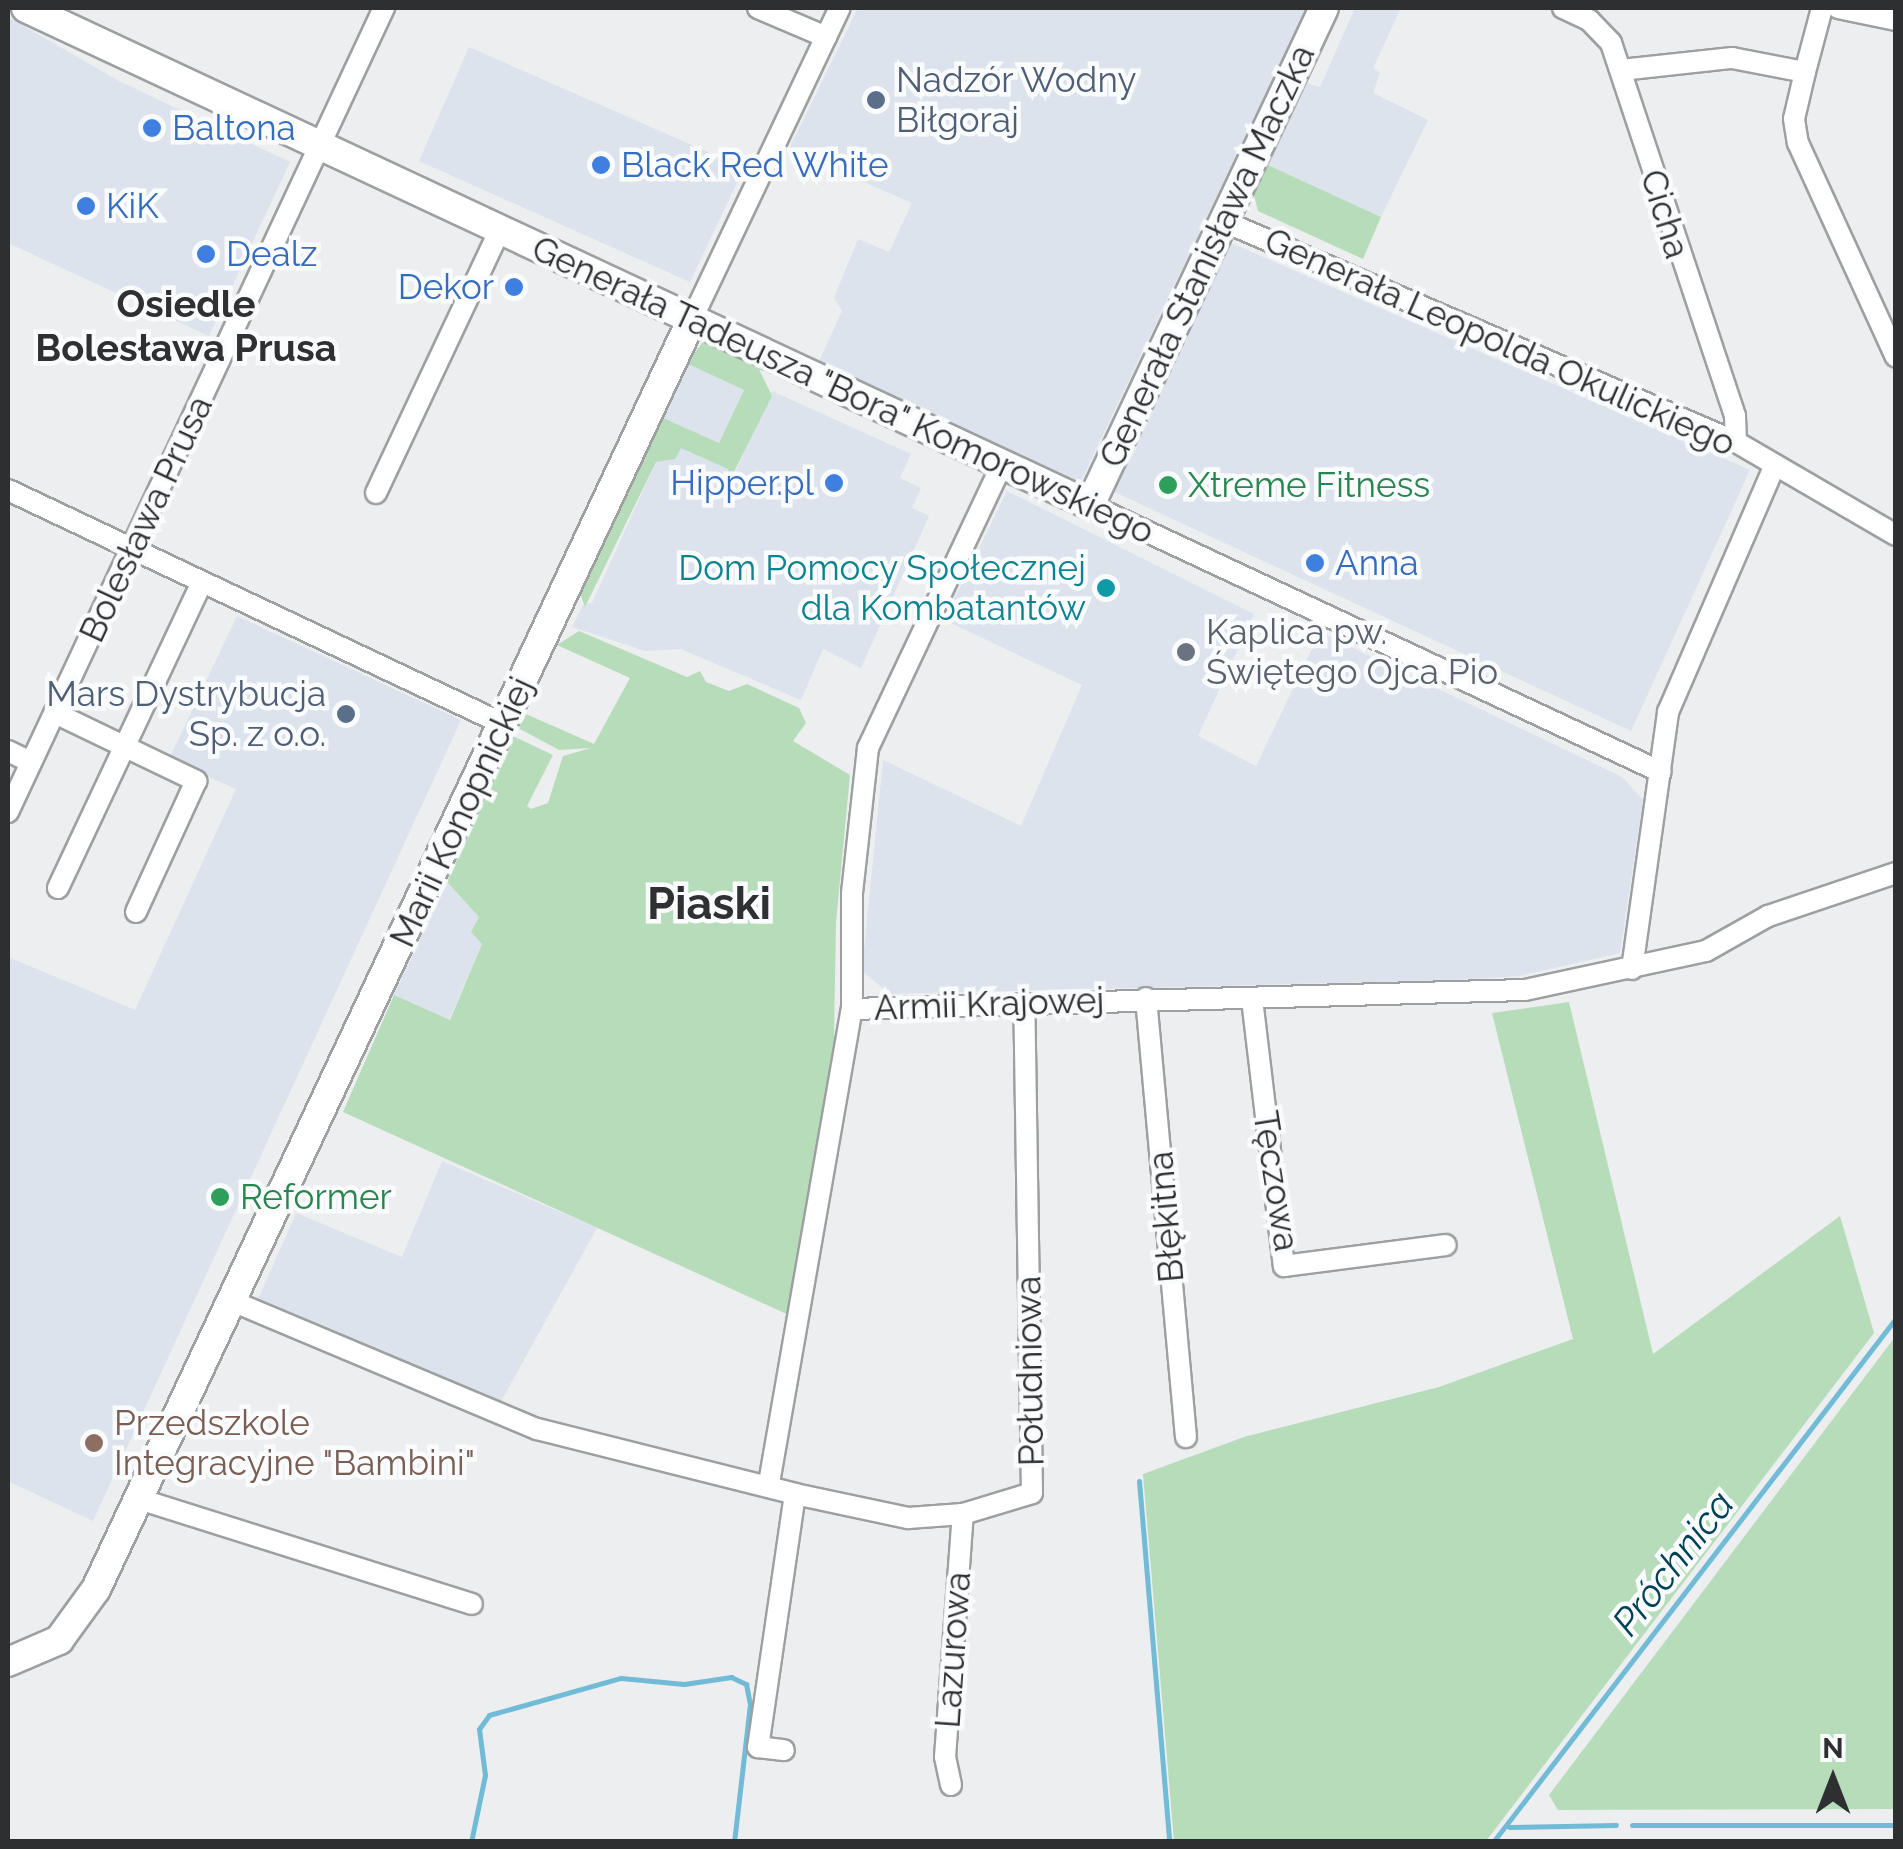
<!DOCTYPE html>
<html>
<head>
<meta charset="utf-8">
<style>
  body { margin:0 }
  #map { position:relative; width:1903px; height:1849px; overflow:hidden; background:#eceef0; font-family:Raleway,sans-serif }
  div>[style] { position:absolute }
  .built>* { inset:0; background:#dce3ec }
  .green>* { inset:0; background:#b7dcba }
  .stream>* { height:5px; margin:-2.5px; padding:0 2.5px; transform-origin:2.5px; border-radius:2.5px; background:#71bbd7 }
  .roads { filter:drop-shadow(2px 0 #9d9fa1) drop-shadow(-2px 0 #9d9fa1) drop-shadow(0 2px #9d9fa1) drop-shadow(0 -2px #9d9fa1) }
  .street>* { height:20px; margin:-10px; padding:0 10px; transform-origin:10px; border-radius:10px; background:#fff }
  .secondary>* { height:28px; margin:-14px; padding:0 14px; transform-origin:14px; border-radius:14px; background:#fff }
  .dots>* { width:28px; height:28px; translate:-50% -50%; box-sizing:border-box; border:5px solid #f9fbfd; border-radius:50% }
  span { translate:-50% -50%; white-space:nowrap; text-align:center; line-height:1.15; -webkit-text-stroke:9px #f9fbfd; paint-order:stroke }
  .service-label { font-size:35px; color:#4e5e75 }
  .left { translate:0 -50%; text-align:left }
  .right { translate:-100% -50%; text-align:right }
  .shop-label { font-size:35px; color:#366cbe }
  .street-label { font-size:35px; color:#2e2f30 }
  .leisure-label { font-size:35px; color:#27864d }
  .culture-label { font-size:35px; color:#0d838f }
  .worship-label { font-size:35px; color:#5b616d }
  .education-label { font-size:35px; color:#785e54 }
  .neighbourhood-label { font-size:38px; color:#2f3032; font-weight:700 }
  .water-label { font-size:38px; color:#004356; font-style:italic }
  .district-label { font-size:45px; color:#2f3032; font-weight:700 }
  .frame { position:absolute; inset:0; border:10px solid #2e2f30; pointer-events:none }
  .north { position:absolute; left:1783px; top:1729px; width:100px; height:100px; -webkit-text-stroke:8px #f9fbfd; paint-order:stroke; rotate:0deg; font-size:28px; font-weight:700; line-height:40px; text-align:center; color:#2e2f30 }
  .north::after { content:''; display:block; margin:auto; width:35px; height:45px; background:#2e2f30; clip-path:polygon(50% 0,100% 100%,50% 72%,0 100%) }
</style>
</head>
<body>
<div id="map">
  <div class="built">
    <i style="clip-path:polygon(858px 8px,1306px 8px,1080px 483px,819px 361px,842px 311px,834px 298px,858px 239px,889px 252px,912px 203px,789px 149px)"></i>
    <i style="clip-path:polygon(1355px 8px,1401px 8px,1373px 68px,1380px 73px,1373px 93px,1428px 120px,1381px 217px,1268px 165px,1306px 83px,1320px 87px)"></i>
    <i style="clip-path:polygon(8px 17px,119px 81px,290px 162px,209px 336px,8px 243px)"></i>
    <i style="clip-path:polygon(469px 47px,744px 168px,690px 282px,419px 161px)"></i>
    <i style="clip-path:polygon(1229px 242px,1750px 470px,1631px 731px,1110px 490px)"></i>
    <i style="clip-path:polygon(688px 364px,744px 390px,720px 444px,663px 418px)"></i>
    <i style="clip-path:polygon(772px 391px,911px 454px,900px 478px,921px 488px,912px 508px,929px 516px,861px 668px,823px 649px,801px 700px,681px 649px,645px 651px,572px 627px,583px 605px,592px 603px,656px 462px,675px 459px,680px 447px,729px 469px,724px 481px,732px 480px)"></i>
    <i style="clip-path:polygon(1007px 491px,1254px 614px,1198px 736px,1256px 766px,1320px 632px,1622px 777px,1643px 800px,1620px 953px,1519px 976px,1454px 980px,890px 994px,862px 971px,883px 760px,1021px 826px,1082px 685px,944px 620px)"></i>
    <i style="clip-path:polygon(237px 616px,461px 720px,93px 1521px,8px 1481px,8px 957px,135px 1010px,236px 789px,169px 759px)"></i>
    <i style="clip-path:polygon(447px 882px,479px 917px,482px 944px,449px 1020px,394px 995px)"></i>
    <i style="clip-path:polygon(442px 1161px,597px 1228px,499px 1405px,256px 1304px,296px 1213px,402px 1257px)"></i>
  </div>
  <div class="green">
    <i style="clip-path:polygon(1268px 165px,1381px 217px,1363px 259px,1258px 211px,1254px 195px)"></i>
    <i style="clip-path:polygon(703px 342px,759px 369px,772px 396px,729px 482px,728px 469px,681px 448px,675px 459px,656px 462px,585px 607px,579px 590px,681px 372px,663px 418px,719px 443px,744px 390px,688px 364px,682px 369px)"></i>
    <i style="clip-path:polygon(579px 631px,687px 677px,700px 671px,706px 682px,729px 691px,747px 684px,799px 708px,806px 723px,793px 741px,850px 775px,836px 922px,834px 1035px,839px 1037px,791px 1316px,343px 1112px,394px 995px,450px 1020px,482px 944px,471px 932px,479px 917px,447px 882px,513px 736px,553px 755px,527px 806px,531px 809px,548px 803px,563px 756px,591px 748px,559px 750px,518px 728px,526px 714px,594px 744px,630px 678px,557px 645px)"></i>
    <i style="clip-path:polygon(1569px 1002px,1653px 1354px,1840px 1216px,1874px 1333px,1486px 1841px,1174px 1841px,1143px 1474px,1244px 1437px,1439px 1387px,1573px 1339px,1492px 1013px)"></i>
    <i style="clip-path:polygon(1895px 1337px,1895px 1809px,1558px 1810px,1549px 1795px)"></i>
  </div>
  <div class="stream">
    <i style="left:1139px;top:1481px;width:362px;rotate:85.2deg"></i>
    <i style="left:1632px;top:1825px;width:264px"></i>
    <i style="left:1509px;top:1827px;width:107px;rotate:-1.1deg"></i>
    <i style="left:471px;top:1842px;width:68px;rotate:-78.2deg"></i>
    <i style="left:485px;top:1775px;width:46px;rotate:-97.4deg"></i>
    <i style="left:479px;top:1729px;width:17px;rotate:-54deg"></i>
    <i style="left:489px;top:1715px;width:137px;rotate:-15.7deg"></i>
    <i style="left:621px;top:1678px;width:63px;rotate:5.4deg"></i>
    <i style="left:684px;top:1684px;width:48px;rotate:-8.5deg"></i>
    <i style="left:731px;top:1677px;width:17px;rotate:25deg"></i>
    <i style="left:746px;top:1684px;width:20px;rotate:79deg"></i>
    <i style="left:750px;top:1704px;width:139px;rotate:96.6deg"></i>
    <i style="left:1493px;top:1842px;width:661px;rotate:-52.44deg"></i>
  </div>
  <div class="roads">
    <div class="street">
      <i style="left:758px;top:8px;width:74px;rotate:23.1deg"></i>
      <i style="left:1563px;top:8px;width:29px;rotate:25deg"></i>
      <i style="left:1589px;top:20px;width:32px;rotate:46deg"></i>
      <i style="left:1611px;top:43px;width:393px;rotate:71.6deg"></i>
      <i style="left:1735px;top:416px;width:26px;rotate:88deg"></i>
      <i style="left:1838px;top:8px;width:59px;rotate:11.7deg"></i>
      <i style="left:1621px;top:70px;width:112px;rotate:-6.2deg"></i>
      <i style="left:1732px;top:58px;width:74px;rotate:10.9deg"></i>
      <i style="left:1805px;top:72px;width:48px;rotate:103.2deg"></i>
      <i style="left:1794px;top:119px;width:24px;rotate:81deg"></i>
      <i style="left:1798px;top:143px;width:235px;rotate:65.4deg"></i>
      <i style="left:1805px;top:72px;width:66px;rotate:-75.1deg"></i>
      <i style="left:1223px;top:221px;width:559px;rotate:23.31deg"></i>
      <i style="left:1736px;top:442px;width:185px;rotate:30.2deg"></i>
      <i style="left:692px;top:319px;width:344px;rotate:-64.6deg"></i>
      <i style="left:8px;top:490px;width:548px;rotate:25.3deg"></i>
      <i style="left:376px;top:493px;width:292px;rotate:-64.8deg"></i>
      <i style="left:1090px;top:505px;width:630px;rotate:25.06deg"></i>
      <i style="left:55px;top:713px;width:157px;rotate:25.7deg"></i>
      <i style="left:196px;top:781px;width:144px;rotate:114.6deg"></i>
      <i style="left:8px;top:751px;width:25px;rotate:26deg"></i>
      <i style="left:8px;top:812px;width:888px;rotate:-64.94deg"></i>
      <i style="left:58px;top:888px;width:338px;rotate:-64.8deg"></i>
      <i style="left:1632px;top:969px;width:260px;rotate:-82deg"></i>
      <i style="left:1668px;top:712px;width:269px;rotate:-66.6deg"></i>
      <i style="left:1146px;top:998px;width:441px;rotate:84.8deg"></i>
      <i style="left:1252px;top:999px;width:269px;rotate:83.2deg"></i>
      <i style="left:1284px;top:1266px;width:163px;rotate:-7.4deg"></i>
      <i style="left:852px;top:1009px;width:116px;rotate:-90deg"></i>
      <i style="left:852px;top:893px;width:146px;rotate:-83.7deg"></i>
      <i style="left:868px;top:748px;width:314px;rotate:-64.7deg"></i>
      <i style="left:232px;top:1301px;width:331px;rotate:22.8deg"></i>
      <i style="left:537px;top:1429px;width:266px;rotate:14.1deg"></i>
      <i style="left:795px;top:1494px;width:256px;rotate:98.3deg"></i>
      <i style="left:758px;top:1747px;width:26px;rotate:7deg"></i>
      <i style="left:769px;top:1483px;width:481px;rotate:-80.1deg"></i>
      <i style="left:852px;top:1009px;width:673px;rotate:-1.62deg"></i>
      <i style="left:1525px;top:990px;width:185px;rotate:-12.2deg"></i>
      <i style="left:1706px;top:951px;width:71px;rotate:-29.4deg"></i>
      <i style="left:1768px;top:916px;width:135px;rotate:-18.6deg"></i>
      <i style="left:795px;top:1494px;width:116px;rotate:12deg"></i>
      <i style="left:908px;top:1518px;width:55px;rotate:-4.2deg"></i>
      <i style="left:963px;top:1514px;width:72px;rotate:-16.9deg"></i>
      <i style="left:1032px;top:1493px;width:488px;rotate:-90.9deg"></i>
      <i style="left:139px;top:1499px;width:349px;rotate:17.5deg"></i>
      <i style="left:951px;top:1785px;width:29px;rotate:-102deg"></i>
      <i style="left:945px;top:1757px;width:244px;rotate:-85.8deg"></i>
    </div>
    <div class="secondary">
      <i style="left:26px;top:8px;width:1174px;rotate:25.04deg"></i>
      <i style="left:1090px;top:505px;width:549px;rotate:-64.79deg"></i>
      <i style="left:8px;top:1662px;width:56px;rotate:-23.3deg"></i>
      <i style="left:59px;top:1640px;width:63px;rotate:-54deg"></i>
      <i style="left:96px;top:1589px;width:1403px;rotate:-64.86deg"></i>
    </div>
  </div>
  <div class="dots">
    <i style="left:876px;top:100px;background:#5c6f8a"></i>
    <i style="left:152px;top:128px;background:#3f7fe0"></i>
    <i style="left:601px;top:165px;background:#3f7fe0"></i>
    <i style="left:86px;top:206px;background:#3f7fe0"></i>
    <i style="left:206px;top:254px;background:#3f7fe0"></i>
    <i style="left:514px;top:287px;background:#3f7fe0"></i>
    <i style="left:834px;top:483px;background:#3f7fe0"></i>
    <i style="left:1168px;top:485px;background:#2e9e5b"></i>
    <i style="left:1315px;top:563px;background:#3f7fe0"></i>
    <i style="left:1106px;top:588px;background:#0f9aa8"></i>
    <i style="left:1186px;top:652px;background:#6b7280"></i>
    <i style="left:346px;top:714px;background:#5c6f8a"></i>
    <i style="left:220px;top:1197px;background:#2e9e5b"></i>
    <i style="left:94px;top:1443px;background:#8d6e63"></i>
  </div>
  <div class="service-label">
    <span class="left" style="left:896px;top:100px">Nadzór Wodny<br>Biłgoraj</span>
    <span class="right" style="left:326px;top:714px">Mars Dystrybucja<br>Sp. z o.o.</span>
  </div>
  <div class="shop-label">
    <span class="left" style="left:172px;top:128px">Baltona</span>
    <span class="left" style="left:621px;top:165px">Black Red White</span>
    <span class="left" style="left:106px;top:206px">KiK</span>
    <span class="left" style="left:226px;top:254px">Dealz</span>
    <span class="right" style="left:494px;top:287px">Dekor</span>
    <span class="right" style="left:814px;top:483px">Hipper.pl</span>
    <span class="left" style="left:1335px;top:563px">Anna</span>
  </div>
  <div class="street-label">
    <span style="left:1665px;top:214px;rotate:73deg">Cicha</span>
    <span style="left:1207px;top:256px;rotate:-65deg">Generała Stanisława Maczka</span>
    <span style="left:1500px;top:342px;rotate:24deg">Generała Leopolda Okulickiego</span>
    <span style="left:843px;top:390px;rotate:25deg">Generała Tadeusza "Bora" Komorowskiego</span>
    <span style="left:146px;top:519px;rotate:-65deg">Bolesława Prusa</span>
    <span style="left:462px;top:812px;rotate:-65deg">Marii Konopnickiej</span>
    <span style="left:989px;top:1004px;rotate:-2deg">Armii Krajowej</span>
    <span style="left:1276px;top:1181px;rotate:81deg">Tęczowa</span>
    <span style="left:1166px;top:1217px;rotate:-95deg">Błękitna</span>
    <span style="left:1030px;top:1371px;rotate:-91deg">Południowa</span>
    <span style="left:953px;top:1650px;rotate:-86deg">Lazurowa</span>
  </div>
  <div class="leisure-label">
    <span class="left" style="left:1188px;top:485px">Xtreme Fitness</span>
    <span class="left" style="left:240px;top:1197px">Reformer</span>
  </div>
  <div class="culture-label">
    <span class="right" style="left:1086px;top:588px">Dom Pomocy Społecznej<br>dla Kombatantów</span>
  </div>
  <div class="worship-label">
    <span class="left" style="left:1206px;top:652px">Kaplica pw.<br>Świętego Ojca Pio</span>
  </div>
  <div class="education-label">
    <span class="left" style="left:114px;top:1443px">Przedszkole<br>Integracyjne "Bambini"</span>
  </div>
  <div class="neighbourhood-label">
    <span style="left:186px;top:326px">Osiedle<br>Bolesława Prusa</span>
  </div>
  <div class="water-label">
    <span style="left:1673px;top:1563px;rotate:-52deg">Próchnica</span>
  </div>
  <div class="district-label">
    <span style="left:709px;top:904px">Piaski</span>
  </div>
  <div class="frame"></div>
  <div class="north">N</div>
</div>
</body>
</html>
